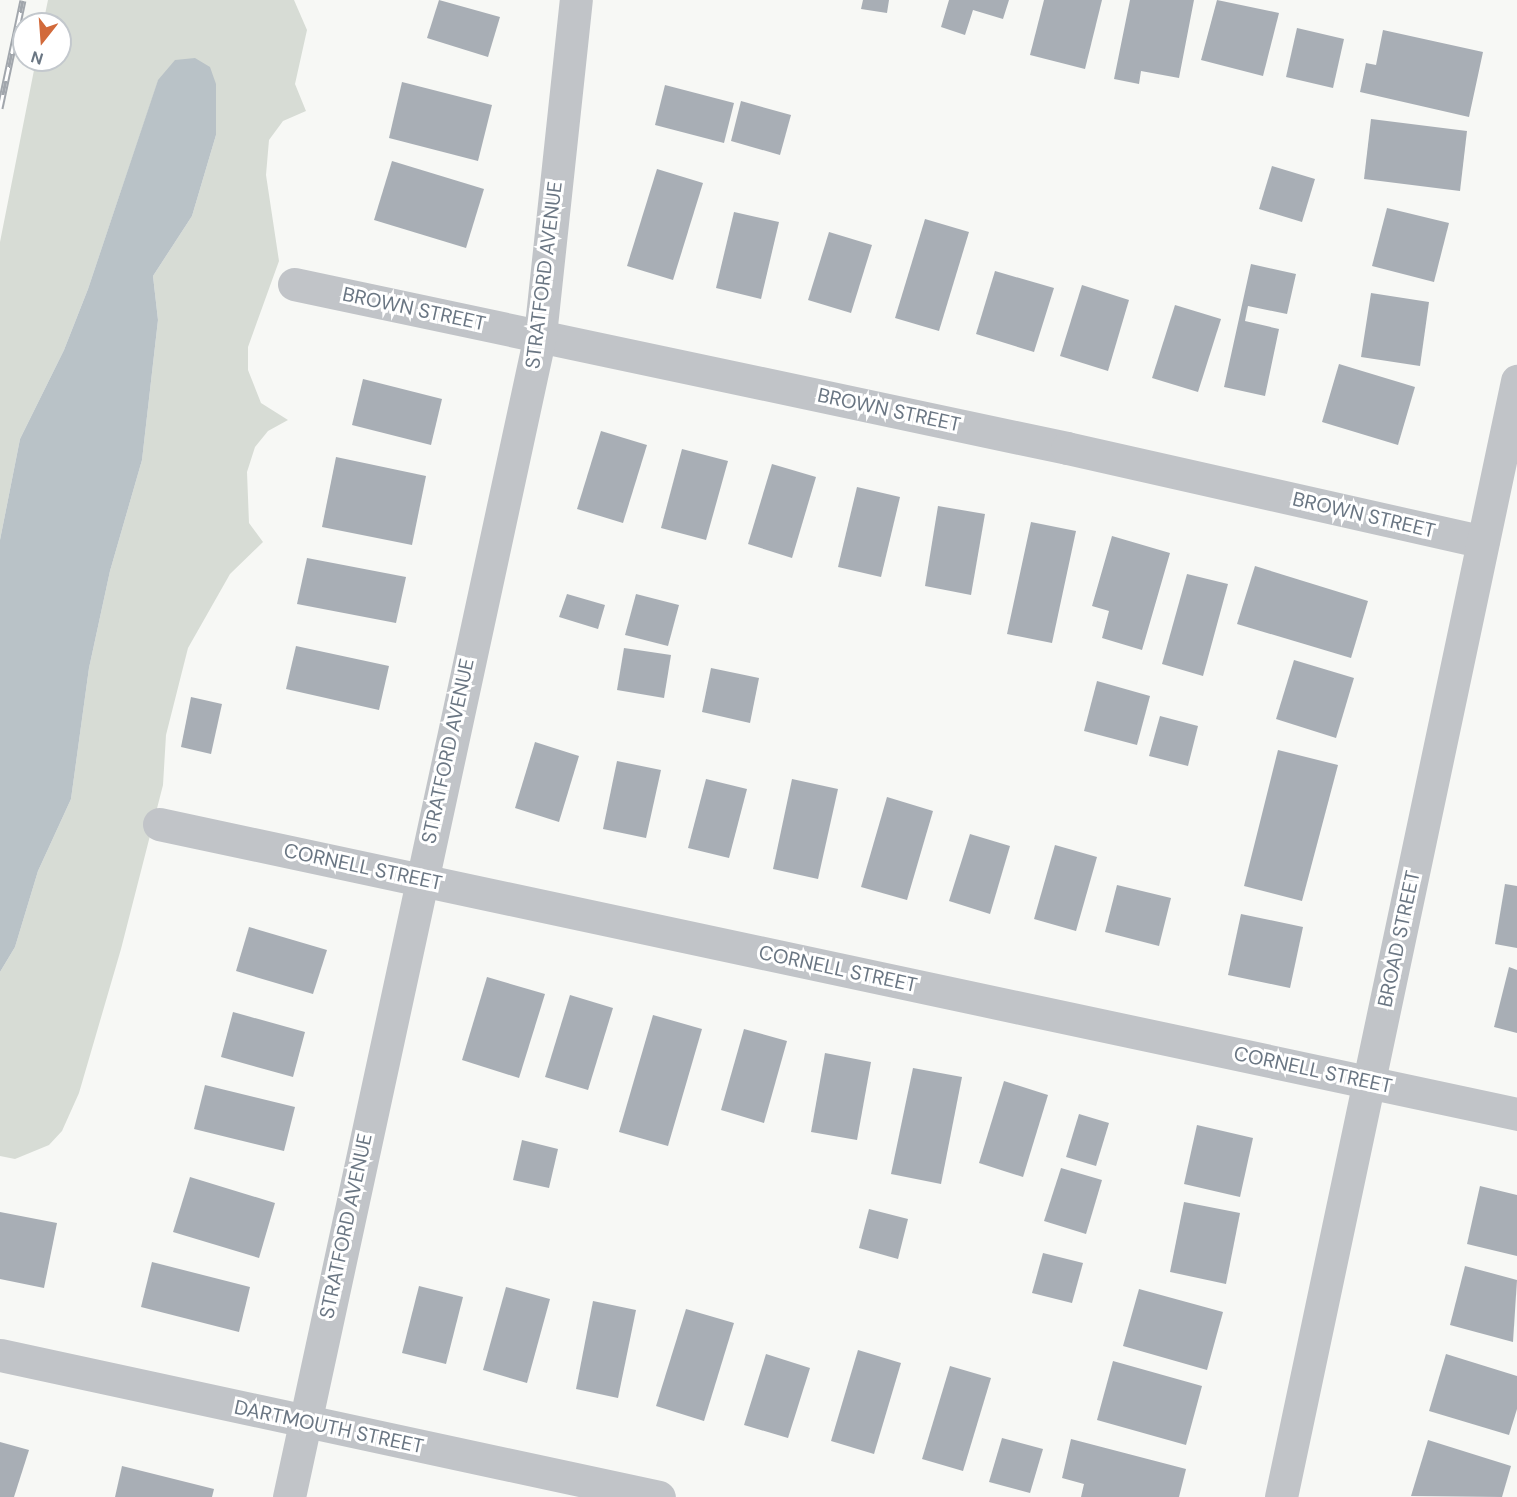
<!DOCTYPE html>
<html>
<head>
<meta charset="utf-8">
<style>
  body { margin:0 }
  #map { position:relative; width:1517px; height:1497px; overflow:hidden; background:#f7f8f5; font-family:"DM Sans",sans-serif }
  div>[style] { position:absolute }
  .green>* { inset:0; background:#d7dcd5 }
  .water>* { inset:0; background:#b9c2c7 }
  .building>* { inset:0; background:#a8aeb5 }
  .street>* { height:33px; margin:-16.5px; padding:0 16.5px; transform-origin:16.5px; border-radius:16.5px; background:#c1c4c8 }
  .rail>* { height:7px; margin-top:-3.5px; transform-origin:0; background:repeating-linear-gradient(90deg,#fff 0 14px,#a1a6ac 0 28px); box-sizing:border-box; border-block:2px solid #a1a6ac }
  span { translate:-50% -50%; white-space:nowrap; text-align:center; line-height:1.15; -webkit-text-stroke:6px #fff; paint-order:stroke }
  .street-label { font-size:20px; color:#6a7683 }
  .north { position:absolute; left:12px; top:12px; width:60px; height:60px; box-sizing:border-box; background:#fff; border:2px solid #c3c8cd; border-radius:50%; rotate:197deg; font-size:16px; font-weight:700; line-height:24px; text-align:center; color:#6a7683 }
  .north::after { content:''; display:block; margin:auto; width:21px; height:27px; background:#d26a3b; clip-path:polygon(50% 0,100% 100%,50% 72%,0 100%) }
</style>
</head>
<body>
<div id="map">
  <div class="green">
    <i style="clip-path:polygon(48px 0,294px 0,307px 30px,295px 84px,306px 111px,283px 121px,269px 140px,266px 175px,279px 261px,248px 347px,248px 370px,261px 403px,288px 420px,268px 431px,255px 447px,247px 472px,249px 523px,263px 542px,230px 574px,188px 648px,166px 735px,163px 785px,121px 949px,79px 1093px,62px 1131px,49px 1145px,15px 1159px,0 1156px,0 972px,15px 947px,38px 871px,71px 799px,89px 668px,110px 571px,142px 460px,158px 320px,153px 276px,192px 216px,216px 135px,216px 84px,158px 81px,88px 289px,64px 350px,20px 439px,0 540px,0 242px,36px 60px,60px 60px,60px 24px,43px 24px)"></i>
  </div>
  <div class="water">
    <i style="clip-path:polygon(195px 58px,210px 67px,216px 84px,216px 135px,192px 216px,153px 276px,158px 320px,142px 460px,110px 571px,89px 668px,71px 799px,38px 871px,15px 947px,0 972px,0 540px,20px 439px,64px 350px,88px 289px,158px 80px,175px 60px)"></i>
  </div>
  <div class="building">
    <i style="clip-path:polygon(439px 0,500px 17px,488px 57px,427px 38px)"></i>
    <i style="clip-path:polygon(863px 0,889px 0,887px 13px,861px 9px)"></i>
    <i style="clip-path:polygon(949px 0,1009px 0,1003px 19px,973px 10px,965px 35px,941px 27px)"></i>
    <i style="clip-path:polygon(1044px 0,1102px 0,1085px 69px,1030px 55px)"></i>
    <i style="clip-path:polygon(1130px 0,1194px 0,1179px 78px,1141px 71px,1139px 84px,1114px 79px)"></i>
    <i style="clip-path:polygon(1217px 0,1279px 13px,1263px 76px,1201px 60px)"></i>
    <i style="clip-path:polygon(1297px 28px,1344px 39px,1333px 88px,1286px 77px)"></i>
    <i style="clip-path:polygon(1383px 30px,1483px 52px,1469px 117px,1360px 92px,1366px 63px,1376px 65px)"></i>
    <i style="clip-path:polygon(402px 82px,492px 105px,478px 161px,389px 138px)"></i>
    <i style="clip-path:polygon(665px 85px,734px 103px,724px 143px,655px 125px)"></i>
    <i style="clip-path:polygon(741px 101px,791px 115px,780px 155px,731px 141px)"></i>
    <i style="clip-path:polygon(1371px 119px,1467px 131px,1460px 191px,1364px 179px)"></i>
    <i style="clip-path:polygon(392px 161px,484px 189px,466px 248px,374px 220px)"></i>
    <i style="clip-path:polygon(1272px 166px,1315px 179px,1302px 222px,1259px 209px)"></i>
    <i style="clip-path:polygon(657px 169px,703px 183px,673px 280px,627px 266px)"></i>
    <i style="clip-path:polygon(1387px 208px,1449px 223px,1434px 282px,1372px 266px)"></i>
    <i style="clip-path:polygon(734px 212px,779px 222px,761px 299px,716px 288px)"></i>
    <i style="clip-path:polygon(925px 219px,969px 232px,939px 331px,895px 318px)"></i>
    <i style="clip-path:polygon(829px 232px,872px 245px,851px 313px,808px 300px)"></i>
    <i style="clip-path:polygon(1251px 264px,1296px 274px,1287px 314px,1248px 306px,1245px 321px,1279px 329px,1265px 396px,1224px 387px)"></i>
    <i style="clip-path:polygon(995px 271px,1054px 288px,1034px 352px,976px 334px)"></i>
    <i style="clip-path:polygon(1082px 285px,1129px 300px,1108px 371px,1060px 356px)"></i>
    <i style="clip-path:polygon(1371px 293px,1429px 302px,1420px 366px,1361px 357px)"></i>
    <i style="clip-path:polygon(1175px 305px,1221px 319px,1198px 392px,1152px 378px)"></i>
    <i style="clip-path:polygon(1339px 364px,1415px 387px,1398px 445px,1322px 422px)"></i>
    <i style="clip-path:polygon(363px 379px,442px 399px,431px 445px,352px 425px)"></i>
    <i style="clip-path:polygon(601px 431px,647px 445px,623px 523px,577px 509px)"></i>
    <i style="clip-path:polygon(682px 449px,728px 461px,706px 540px,661px 528px)"></i>
    <i style="clip-path:polygon(336px 457px,426px 476px,412px 545px,322px 527px)"></i>
    <i style="clip-path:polygon(772px 464px,816px 477px,792px 558px,748px 544px)"></i>
    <i style="clip-path:polygon(857px 487px,900px 497px,881px 577px,838px 567px)"></i>
    <i style="clip-path:polygon(938px 506px,985px 514px,971px 595px,925px 586px)"></i>
    <i style="clip-path:polygon(1031px 522px,1076px 531px,1052px 643px,1007px 634px)"></i>
    <i style="clip-path:polygon(1112px 536px,1170px 553px,1142px 650px,1102px 638px,1109px 611px,1092px 606px)"></i>
    <i style="clip-path:polygon(307px 558px,406px 577px,396px 623px,297px 604px)"></i>
    <i style="clip-path:polygon(1255px 566px,1368px 601px,1351px 658px,1237px 624px)"></i>
    <i style="clip-path:polygon(1187px 574px,1228px 584px,1203px 676px,1162px 664px)"></i>
    <i style="clip-path:polygon(567px 594px,605px 605px,598px 629px,559px 617px)"></i>
    <i style="clip-path:polygon(636px 594px,679px 605px,668px 646px,625px 635px)"></i>
    <i style="clip-path:polygon(296px 646px,389px 666px,379px 710px,286px 689px)"></i>
    <i style="clip-path:polygon(624px 648px,671px 655px,664px 698px,617px 690px)"></i>
    <i style="clip-path:polygon(1294px 660px,1354px 678px,1336px 738px,1276px 719px)"></i>
    <i style="clip-path:polygon(711px 668px,759px 678px,750px 723px,702px 712px)"></i>
    <i style="clip-path:polygon(1097px 681px,1150px 696px,1137px 745px,1084px 731px)"></i>
    <i style="clip-path:polygon(191px 697px,222px 704px,211px 754px,181px 747px)"></i>
    <i style="clip-path:polygon(1160px 716px,1198px 726px,1188px 766px,1149px 756px)"></i>
    <i style="clip-path:polygon(535px 742px,579px 756px,559px 822px,515px 808px)"></i>
    <i style="clip-path:polygon(1278px 750px,1338px 765px,1302px 901px,1244px 886px)"></i>
    <i style="clip-path:polygon(617px 761px,661px 770px,646px 838px,603px 829px)"></i>
    <i style="clip-path:polygon(706px 779px,747px 789px,729px 858px,688px 848px)"></i>
    <i style="clip-path:polygon(792px 779px,838px 789px,818px 879px,773px 869px)"></i>
    <i style="clip-path:polygon(887px 797px,933px 811px,907px 900px,861px 887px)"></i>
    <i style="clip-path:polygon(970px 834px,1010px 846px,990px 914px,949px 901px)"></i>
    <i style="clip-path:polygon(1055px 845px,1097px 857px,1076px 931px,1034px 919px)"></i>
    <i style="clip-path:polygon(1505px 884px,1517px 886px,1517px 948px,1495px 944px)"></i>
    <i style="clip-path:polygon(1117px 885px,1171px 898px,1159px 946px,1105px 932px)"></i>
    <i style="clip-path:polygon(1241px 914px,1303px 927px,1290px 988px,1228px 975px)"></i>
    <i style="clip-path:polygon(249px 927px,327px 950px,313px 994px,236px 971px)"></i>
    <i style="clip-path:polygon(1509px 967px,1517px 970px,1517px 1033px,1494px 1027px)"></i>
    <i style="clip-path:polygon(487px 977px,545px 994px,519px 1078px,462px 1060px)"></i>
    <i style="clip-path:polygon(570px 995px,613px 1008px,588px 1090px,545px 1077px)"></i>
    <i style="clip-path:polygon(233px 1012px,305px 1032px,293px 1077px,221px 1057px)"></i>
    <i style="clip-path:polygon(653px 1015px,702px 1029px,668px 1146px,619px 1132px)"></i>
    <i style="clip-path:polygon(744px 1029px,787px 1041px,764px 1123px,721px 1110px)"></i>
    <i style="clip-path:polygon(825px 1053px,871px 1062px,857px 1140px,811px 1132px)"></i>
    <i style="clip-path:polygon(913px 1068px,962px 1077px,941px 1184px,891px 1174px)"></i>
    <i style="clip-path:polygon(1004px 1081px,1048px 1095px,1023px 1177px,979px 1163px)"></i>
    <i style="clip-path:polygon(205px 1085px,295px 1107px,284px 1151px,194px 1129px)"></i>
    <i style="clip-path:polygon(1079px 1114px,1109px 1123px,1096px 1166px,1066px 1157px)"></i>
    <i style="clip-path:polygon(1197px 1125px,1253px 1138px,1240px 1197px,1184px 1184px)"></i>
    <i style="clip-path:polygon(522px 1140px,558px 1149px,549px 1188px,513px 1180px)"></i>
    <i style="clip-path:polygon(1061px 1168px,1102px 1180px,1086px 1234px,1044px 1221px)"></i>
    <i style="clip-path:polygon(190px 1177px,275px 1203px,259px 1258px,173px 1232px)"></i>
    <i style="clip-path:polygon(1480px 1186px,1517px 1195px,1517px 1256px,1467px 1244px)"></i>
    <i style="clip-path:polygon(1184px 1202px,1240px 1213px,1226px 1284px,1170px 1272px)"></i>
    <i style="clip-path:polygon(869px 1209px,908px 1219px,898px 1259px,859px 1248px)"></i>
    <i style="clip-path:polygon(0 1212px,57px 1223px,44px 1288px,0 1279px)"></i>
    <i style="clip-path:polygon(1043px 1253px,1083px 1263px,1072px 1303px,1032px 1293px)"></i>
    <i style="clip-path:polygon(152px 1262px,250px 1287px,239px 1332px,141px 1307px)"></i>
    <i style="clip-path:polygon(1465px 1266px,1517px 1280px,1513px 1342px,1450px 1325px)"></i>
    <i style="clip-path:polygon(419px 1286px,463px 1297px,446px 1364px,402px 1353px)"></i>
    <i style="clip-path:polygon(506px 1287px,550px 1299px,527px 1383px,483px 1370px)"></i>
    <i style="clip-path:polygon(1139px 1289px,1223px 1312px,1207px 1370px,1123px 1346px)"></i>
    <i style="clip-path:polygon(593px 1301px,636px 1310px,618px 1398px,576px 1389px)"></i>
    <i style="clip-path:polygon(686px 1309px,734px 1323px,704px 1421px,656px 1406px)"></i>
    <i style="clip-path:polygon(858px 1350px,901px 1363px,874px 1454px,831px 1441px)"></i>
    <i style="clip-path:polygon(766px 1354px,810px 1368px,788px 1438px,744px 1425px)"></i>
    <i style="clip-path:polygon(1446px 1354px,1517px 1376px,1517px 1409px,1509px 1435px,1429px 1411px)"></i>
    <i style="clip-path:polygon(1113px 1361px,1202px 1386px,1186px 1445px,1097px 1420px)"></i>
    <i style="clip-path:polygon(950px 1366px,991px 1378px,963px 1471px,922px 1459px)"></i>
    <i style="clip-path:polygon(1002px 1438px,1043px 1449px,1030px 1493px,989px 1482px)"></i>
    <i style="clip-path:polygon(1071px 1439px,1186px 1469px,1179px 1497px,1081px 1497px,1084px 1484px,1062px 1478px)"></i>
    <i style="clip-path:polygon(1428px 1440px,1511px 1466px,1502px 1497px,1411px 1496px)"></i>
    <i style="clip-path:polygon(0 1442px,29px 1450px,14px 1497px,0 1497px)"></i>
    <i style="clip-path:polygon(122px 1466px,214px 1489px,212px 1497px,115px 1497px)"></i>
  </div>
  <div class="street">
    <i style="left:294px;top:284px;width:790px;rotate:11.98deg"></i>
    <i style="left:1067px;top:448px;width:426px;rotate:12.7deg"></i>
    <i style="left:159px;top:824px;width:1389px;rotate:12.05deg"></i>
    <i style="left:0;top:1355px;width:674px;rotate:12.16deg"></i>
    <i style="left:289px;top:1497px;width:1189px;rotate:-77.81deg"></i>
    <i style="left:540px;top:335px;width:337px;rotate:-83.9deg"></i>
    <i style="left:1281px;top:1497px;width:1141px;rotate:-78.06deg"></i>
  </div>
  <div class="rail">
    <i style="left:0;top:108px;width:110px;rotate:-78deg"></i>
  </div>
  <div class="street-label">
    <span style="left:544px;top:275px;rotate:-83deg">STRATFORD AVENUE</span>
    <span style="left:414px;top:309px;rotate:12deg">BROWN STREET</span>
    <span style="left:889px;top:410px;rotate:12deg">BROWN STREET</span>
    <span style="left:1364px;top:515px;rotate:13deg">BROWN STREET</span>
    <span style="left:448px;top:751px;rotate:-78deg">STRATFORD AVENUE</span>
    <span style="left:363px;top:867px;rotate:12deg">CORNELL STREET</span>
    <span style="left:1399px;top:939px;rotate:-78deg">BROAD STREET</span>
    <span style="left:838px;top:969px;rotate:12deg">CORNELL STREET</span>
    <span style="left:1313px;top:1070px;rotate:12deg">CORNELL STREET</span>
    <span style="left:346px;top:1226px;rotate:-78deg">STRATFORD AVENUE</span>
    <span style="left:329px;top:1427px;rotate:12deg">DARTMOUTH STREET</span>
  </div>
  <div class="north">N</div>
</div>
</body>
</html>
